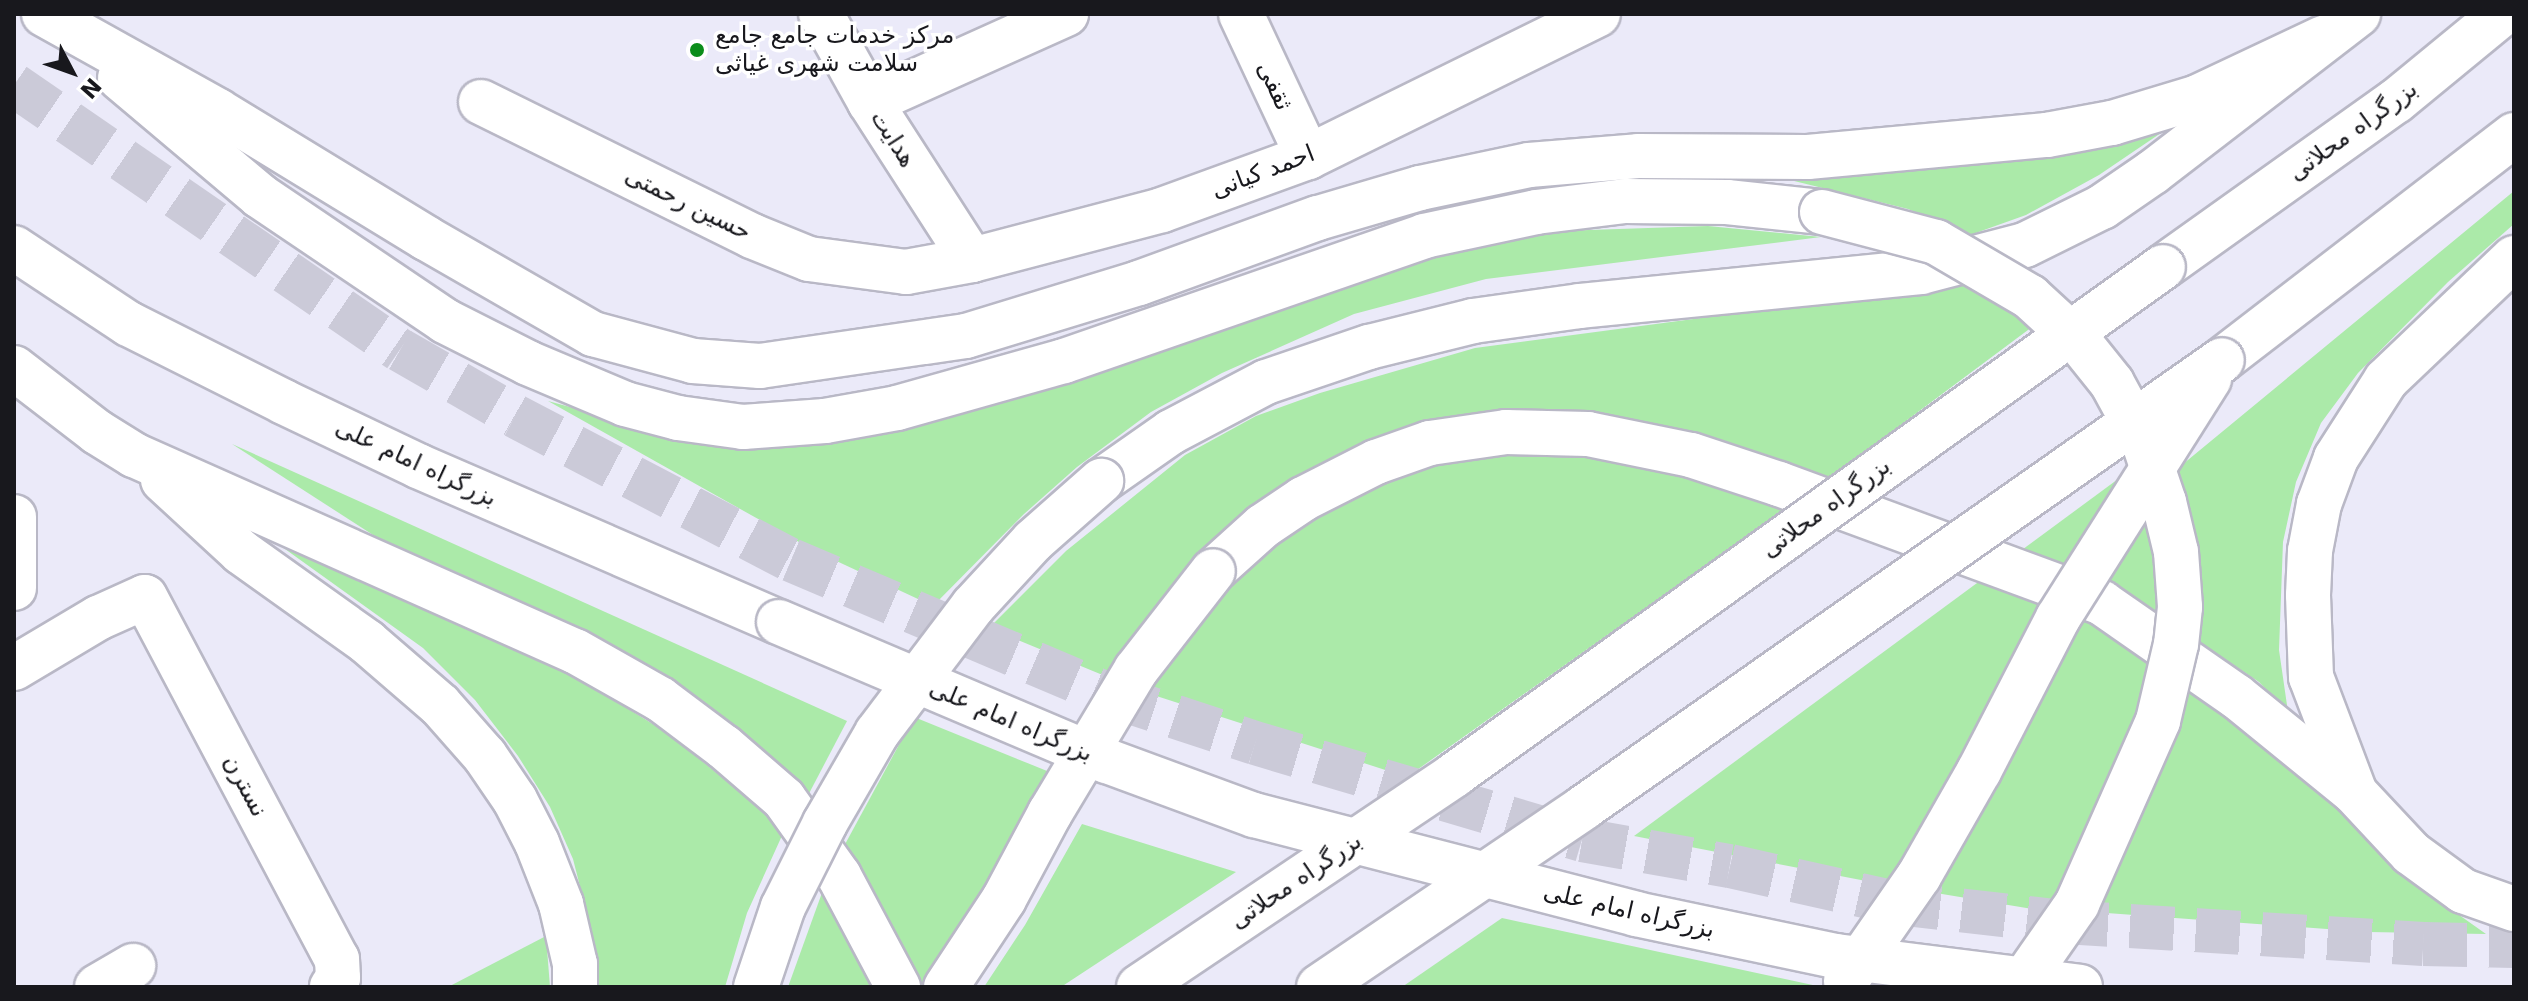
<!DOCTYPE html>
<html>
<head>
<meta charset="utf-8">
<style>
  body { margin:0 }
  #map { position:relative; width:2528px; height:1001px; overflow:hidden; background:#ebeaf9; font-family:"DejaVu Sans",Cairo,sans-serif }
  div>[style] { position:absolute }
  .green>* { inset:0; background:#abeaa9 }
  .highway-tunnel>* { height:44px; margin-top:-22px; transform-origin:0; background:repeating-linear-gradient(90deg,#cbcad8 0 44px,transparent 0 66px) }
  .roads { filter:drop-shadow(2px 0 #b9b8c6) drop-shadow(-2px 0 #b9b8c6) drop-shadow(0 2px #b9b8c6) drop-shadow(0 -2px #b9b8c6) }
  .minor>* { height:44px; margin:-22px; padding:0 22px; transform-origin:22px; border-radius:22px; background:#fff }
  .highway>* { height:44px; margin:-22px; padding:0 22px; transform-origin:22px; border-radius:22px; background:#fff }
  .bridges { filter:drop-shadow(2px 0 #b9b8c6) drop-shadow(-2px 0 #b9b8c6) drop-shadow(0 2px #b9b8c6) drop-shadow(0 -2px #b9b8c6) }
  .highway-bridge>* { height:44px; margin:-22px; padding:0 22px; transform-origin:22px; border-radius:22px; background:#fff }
  .dots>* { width:22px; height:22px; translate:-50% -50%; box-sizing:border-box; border:4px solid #fff; border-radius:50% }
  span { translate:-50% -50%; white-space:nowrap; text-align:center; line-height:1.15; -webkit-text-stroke:7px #fff; paint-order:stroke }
  .poi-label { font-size:24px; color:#18181d }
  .left { translate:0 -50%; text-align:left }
  .street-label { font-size:24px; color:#18181d }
  .frame { position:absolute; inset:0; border:16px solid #18181d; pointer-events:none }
  .north { position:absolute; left:32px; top:32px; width:80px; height:80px; -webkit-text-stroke:6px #fff; paint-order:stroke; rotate:131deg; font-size:22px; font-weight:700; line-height:32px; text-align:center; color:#18181d }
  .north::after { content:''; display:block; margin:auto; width:28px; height:36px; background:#18181d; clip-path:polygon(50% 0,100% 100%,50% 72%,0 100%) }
</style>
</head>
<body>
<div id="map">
  <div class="green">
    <i style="clip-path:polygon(2186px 116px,2099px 175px,2026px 215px,1970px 235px,1908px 209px,1786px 179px,1961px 165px)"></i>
    <i style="clip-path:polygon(2514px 191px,2514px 224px,2448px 282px,2358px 373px,2321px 423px,2296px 482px,2283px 542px,2279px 650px,2288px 712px,2259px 682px,2192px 637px,2198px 595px,2198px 546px,2177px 469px)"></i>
    <i style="clip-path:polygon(1708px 226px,1821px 237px,1486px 279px,1354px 314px,1222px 373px,1151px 412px,1077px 467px,1024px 514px,933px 606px,815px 551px,548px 401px,698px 442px,1308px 299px,1430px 258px,1559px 231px)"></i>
    <i style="clip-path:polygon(1973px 282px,2032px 327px,1828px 479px,1762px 454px,1638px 423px,1576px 411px,1506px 415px,1199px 558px,1144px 621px,1105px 676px,989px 628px,1066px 551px,1185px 455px,1256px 416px,1320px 393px,1475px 348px)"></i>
    <i style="clip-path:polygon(232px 444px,847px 721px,804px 803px,401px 553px)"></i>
    <i style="clip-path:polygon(1553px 449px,1655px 466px,1789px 506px,1407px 777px,1144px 692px,1202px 612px,1281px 535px,1381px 480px,1476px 454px)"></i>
    <i style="clip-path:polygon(2133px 468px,1892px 886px,1634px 836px)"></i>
    <i style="clip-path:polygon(2148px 506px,2160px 579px,2156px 654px,2129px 739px,2051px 912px,1930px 892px,2077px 618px)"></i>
    <i style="clip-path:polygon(253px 526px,557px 665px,669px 734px,785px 829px,747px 913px,725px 987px,599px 987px,597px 953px,573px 859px,550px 807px,518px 756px,475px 700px,423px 648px)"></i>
    <i style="clip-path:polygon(2185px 677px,2288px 760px,2404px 876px,2486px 934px,2368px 932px,2093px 912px,2144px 809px)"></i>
    <i style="clip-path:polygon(914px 717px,1052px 773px,957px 938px,923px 987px,916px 987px,843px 848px)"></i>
    <i style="clip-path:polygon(1082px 824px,1236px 872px,1061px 987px,984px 987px,1025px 925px)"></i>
    <i style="clip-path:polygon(823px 890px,878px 987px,788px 987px)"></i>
    <i style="clip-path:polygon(1502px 918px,1822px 987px,1402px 987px)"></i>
    <i style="clip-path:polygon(546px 936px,550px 987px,448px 987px)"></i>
  </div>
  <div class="highway-tunnel">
    <i style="left:14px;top:85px;width:468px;rotate:34.5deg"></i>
    <i style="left:400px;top:350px;width:133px;rotate:29.9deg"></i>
    <i style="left:515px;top:416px;width:311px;rotate:27.6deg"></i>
    <i style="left:791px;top:560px;width:349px;rotate:23deg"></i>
    <i style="left:1112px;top:696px;width:151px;rotate:18.2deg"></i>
    <i style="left:1255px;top:743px;width:341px;rotate:16.5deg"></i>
    <i style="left:1582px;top:840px;width:150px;rotate:10deg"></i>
    <i style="left:1730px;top:866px;width:170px;rotate:12.6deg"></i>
    <i style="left:1896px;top:903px;width:169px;rotate:6.5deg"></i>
    <i style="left:2064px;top:922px;width:360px;rotate:3.5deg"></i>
    <i style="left:2423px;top:944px;width:91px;rotate:1.3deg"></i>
  </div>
  <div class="roads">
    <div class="minor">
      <i style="left:821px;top:14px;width:101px;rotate:60.9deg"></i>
      <i style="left:870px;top:102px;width:188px;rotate:57.2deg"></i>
      <i style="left:1241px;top:14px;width:158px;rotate:64.9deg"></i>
      <i style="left:481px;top:102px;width:302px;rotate:26.3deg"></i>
      <i style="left:752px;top:236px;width:61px;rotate:22deg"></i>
      <i style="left:809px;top:259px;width:98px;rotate:7.6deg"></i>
      <i style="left:906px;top:272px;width:67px;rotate:-10.3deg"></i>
      <i style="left:972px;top:260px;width:196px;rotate:-14.7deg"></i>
      <i style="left:1162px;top:210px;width:155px;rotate:-20deg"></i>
      <i style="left:1308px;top:157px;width:323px;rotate:-26.2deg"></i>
      <i style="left:870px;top:102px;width:215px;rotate:-24.2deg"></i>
      <i style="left:14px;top:517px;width:71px;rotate:90deg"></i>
      <i style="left:14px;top:668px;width:98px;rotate:-30.8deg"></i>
      <i style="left:98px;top:618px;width:51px;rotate:-24.1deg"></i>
      <i style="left:145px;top:597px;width:410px;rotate:62.1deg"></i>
      <i style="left:337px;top:959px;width:19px;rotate:87deg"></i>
      <i style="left:338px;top:978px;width:11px;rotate:124deg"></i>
      <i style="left:97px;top:987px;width:42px;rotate:-30.3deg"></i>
    </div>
    <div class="highway">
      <i style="left:44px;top:14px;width:199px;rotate:29.1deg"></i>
      <i style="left:218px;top:111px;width:244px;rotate:31.4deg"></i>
      <i style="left:426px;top:238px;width:193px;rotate:29.9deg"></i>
      <i style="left:593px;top:334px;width:104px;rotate:15.1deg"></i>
      <i style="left:693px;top:361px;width:67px;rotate:4.3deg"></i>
      <i style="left:760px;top:366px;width:208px;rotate:-8.3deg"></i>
      <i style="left:966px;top:336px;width:181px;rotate:-17deg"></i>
      <i style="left:1139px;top:283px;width:190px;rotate:-20deg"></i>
      <i style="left:1318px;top:218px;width:106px;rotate:-16.4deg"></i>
      <i style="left:1420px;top:188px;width:111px;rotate:-11.9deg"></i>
      <i style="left:1529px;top:165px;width:109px;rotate:-4.7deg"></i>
      <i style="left:1638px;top:156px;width:170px;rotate:0.3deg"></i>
      <i style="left:1808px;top:157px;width:240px;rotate:-5.3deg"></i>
      <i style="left:2047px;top:135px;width:66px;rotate:-10.5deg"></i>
      <i style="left:2112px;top:123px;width:90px;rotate:-16.8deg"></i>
      <i style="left:2198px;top:97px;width:138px;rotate:-25.3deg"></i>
      <i style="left:120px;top:78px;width:183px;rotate:40.1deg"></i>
      <i style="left:260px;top:196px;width:223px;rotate:34deg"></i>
      <i style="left:445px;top:321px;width:93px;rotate:26.8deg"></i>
      <i style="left:528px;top:363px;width:105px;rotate:22.9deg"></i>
      <i style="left:625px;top:404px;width:55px;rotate:14.8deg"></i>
      <i style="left:678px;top:418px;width:66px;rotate:7.9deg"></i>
      <i style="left:743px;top:427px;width:82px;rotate:-4.2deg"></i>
      <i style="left:825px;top:421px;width:73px;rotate:-10.2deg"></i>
      <i style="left:897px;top:408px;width:173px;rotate:-15.7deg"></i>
      <i style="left:1064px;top:361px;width:381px;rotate:-19.1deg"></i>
      <i style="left:1424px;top:236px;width:115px;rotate:-12.1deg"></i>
      <i style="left:1536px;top:212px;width:90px;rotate:-7deg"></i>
      <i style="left:1625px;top:201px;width:102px;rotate:0.6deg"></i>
      <i style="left:1727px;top:202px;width:96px;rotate:6deg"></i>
      <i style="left:14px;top:248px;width:138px;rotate:33.5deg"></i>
      <i style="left:129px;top:324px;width:174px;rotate:26.7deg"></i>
      <i style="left:284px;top:402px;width:148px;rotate:25.5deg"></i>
      <i style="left:418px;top:466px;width:393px;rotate:23.4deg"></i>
      <i style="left:2163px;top:267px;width:286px;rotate:-35.5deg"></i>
      <i style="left:2396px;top:101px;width:137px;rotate:-39.4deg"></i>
      <i style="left:2222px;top:360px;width:369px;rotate:-37.6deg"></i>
      <i style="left:14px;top:368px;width:105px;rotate:37.6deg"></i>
      <i style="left:97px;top:432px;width:44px;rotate:31.9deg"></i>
      <i style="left:134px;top:455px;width:483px;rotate:24deg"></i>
      <i style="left:575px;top:651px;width:98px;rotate:29.5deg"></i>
      <i style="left:660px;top:699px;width:80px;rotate:36.9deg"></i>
      <i style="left:724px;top:747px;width:79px;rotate:40.9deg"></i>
      <i style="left:784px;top:799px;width:95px;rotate:54.5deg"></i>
      <i style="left:839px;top:876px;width:126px;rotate:62deg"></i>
      <i style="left:163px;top:480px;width:106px;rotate:42.7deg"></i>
      <i style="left:241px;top:552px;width:155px;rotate:35.5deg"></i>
      <i style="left:367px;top:642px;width:96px;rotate:40.8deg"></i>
      <i style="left:440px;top:705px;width:68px;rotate:48.6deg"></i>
      <i style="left:485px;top:756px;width:53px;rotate:55.7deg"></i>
      <i style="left:515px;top:800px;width:48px;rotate:62.9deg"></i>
      <i style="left:537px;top:843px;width:66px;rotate:68.5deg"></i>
      <i style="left:561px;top:904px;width:62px;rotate:76.9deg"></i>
      <i style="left:575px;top:964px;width:23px;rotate:90deg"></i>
      <i style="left:1101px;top:481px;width:85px;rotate:-35deg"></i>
      <i style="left:1171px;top:432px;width:107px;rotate:-27.8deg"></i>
      <i style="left:1266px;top:382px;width:109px;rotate:-18.8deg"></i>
      <i style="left:1369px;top:347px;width:107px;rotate:-14deg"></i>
      <i style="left:1473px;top:321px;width:108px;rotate:-8deg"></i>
      <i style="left:1580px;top:306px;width:343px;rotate:-5.7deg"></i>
      <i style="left:1921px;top:272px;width:107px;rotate:-14.6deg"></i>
      <i style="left:2025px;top:245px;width:86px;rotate:-26.3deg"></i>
      <i style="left:2102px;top:207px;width:62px;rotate:-34.5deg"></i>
      <i style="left:2153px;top:172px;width:259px;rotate:-37.6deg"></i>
      <i style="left:1213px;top:571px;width:67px;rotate:-42deg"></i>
      <i style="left:1263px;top:526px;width:48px;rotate:-34deg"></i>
      <i style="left:1303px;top:499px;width:82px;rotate:-26.9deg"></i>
      <i style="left:1376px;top:462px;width:57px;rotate:-19.4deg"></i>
      <i style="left:1430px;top:443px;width:77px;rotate:-8.2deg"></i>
      <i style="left:1506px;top:432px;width:82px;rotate:1.4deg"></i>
      <i style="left:1588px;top:434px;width:105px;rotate:11.5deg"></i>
      <i style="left:1691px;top:455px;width:93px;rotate:18.2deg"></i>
      <i style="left:1779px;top:484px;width:344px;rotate:20.2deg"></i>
      <i style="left:2102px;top:603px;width:163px;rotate:34.8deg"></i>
      <i style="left:2236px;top:696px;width:152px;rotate:39.1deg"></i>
      <i style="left:2354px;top:792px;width:83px;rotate:46.9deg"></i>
      <i style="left:2411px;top:853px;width:64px;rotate:36.2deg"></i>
      <i style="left:2463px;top:891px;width:54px;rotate:19.4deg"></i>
      <i style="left:2354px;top:790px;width:121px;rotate:-110.8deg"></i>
      <i style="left:2311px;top:677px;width:82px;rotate:-92.1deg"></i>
      <i style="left:2308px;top:595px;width:44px;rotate:-87.4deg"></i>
      <i style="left:2310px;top:551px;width:48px;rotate:-79.2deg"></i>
      <i style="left:2319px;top:504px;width:49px;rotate:-69.7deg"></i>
      <i style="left:2336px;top:458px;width:93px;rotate:-57.3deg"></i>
      <i style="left:2386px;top:380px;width:177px;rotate:-43.6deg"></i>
    </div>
  </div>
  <div class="bridges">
    <div class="highway-bridge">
      <i style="left:1822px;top:212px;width:118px;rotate:14.7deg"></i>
      <i style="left:1936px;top:242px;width:109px;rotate:30.3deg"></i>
      <i style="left:2030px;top:297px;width:68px;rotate:42.6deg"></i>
      <i style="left:2080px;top:343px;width:51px;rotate:51.3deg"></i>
      <i style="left:2112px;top:383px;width:65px;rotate:61.5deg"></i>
      <i style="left:2143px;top:440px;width:65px;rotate:71.3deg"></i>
      <i style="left:2164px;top:502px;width:51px;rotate:76.5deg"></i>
      <i style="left:2176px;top:552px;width:55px;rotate:85.8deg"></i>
      <i style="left:2180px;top:607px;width:37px;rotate:96deg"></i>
      <i style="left:2176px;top:644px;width:79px;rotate:103.2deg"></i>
      <i style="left:2158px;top:721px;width:200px;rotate:113.9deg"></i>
      <i style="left:2077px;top:904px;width:101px;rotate:124.9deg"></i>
      <i style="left:779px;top:622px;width:356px;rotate:23deg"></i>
      <i style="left:1107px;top:761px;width:157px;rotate:20.2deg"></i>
      <i style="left:1254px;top:815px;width:395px;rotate:14.5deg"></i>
      <i style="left:1636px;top:914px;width:204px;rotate:11.9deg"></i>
      <i style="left:1836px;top:956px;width:246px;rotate:7.2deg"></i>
      <i style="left:1846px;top:981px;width:128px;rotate:-55.2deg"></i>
      <i style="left:1919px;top:876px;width:121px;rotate:-60.3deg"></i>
      <i style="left:1979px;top:771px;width:172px;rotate:-62.7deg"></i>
      <i style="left:2058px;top:618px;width:283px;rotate:-57.7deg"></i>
      <i style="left:756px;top:987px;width:84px;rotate:-71.4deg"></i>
      <i style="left:783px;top:907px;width:94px;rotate:-63.4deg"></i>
      <i style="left:825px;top:823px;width:104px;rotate:-60deg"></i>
      <i style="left:877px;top:733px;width:159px;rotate:-52.9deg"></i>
      <i style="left:973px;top:606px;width:88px;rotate:-47.3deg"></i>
      <i style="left:1033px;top:541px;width:91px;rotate:-41.4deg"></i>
      <i style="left:946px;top:987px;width:105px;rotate:-56.6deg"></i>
      <i style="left:1004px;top:899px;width:98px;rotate:-61.9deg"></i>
      <i style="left:1050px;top:813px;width:167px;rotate:-59deg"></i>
      <i style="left:1136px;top:670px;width:125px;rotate:-52.1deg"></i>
      <i style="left:1139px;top:987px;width:380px;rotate:-33.9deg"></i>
      <i style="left:1454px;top:775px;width:872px;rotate:-35.62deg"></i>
      <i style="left:1319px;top:987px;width:319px;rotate:-34.1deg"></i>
      <i style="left:1583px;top:808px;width:780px;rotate:-35.03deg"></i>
    </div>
  </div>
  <div class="dots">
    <i style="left:697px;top:50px;background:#0b8d1a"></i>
  </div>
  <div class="poi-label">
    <span class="left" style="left:715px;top:50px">مرکز خدمات جامع جامع<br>سلامت شهری غیاثی</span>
  </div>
  <div class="street-label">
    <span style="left:1274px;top:86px;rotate:65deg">ثقفی</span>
    <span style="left:2353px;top:131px;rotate:-36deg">بزرگراه محلاتی</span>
    <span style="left:893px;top:139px;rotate:57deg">هدایت</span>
    <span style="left:1263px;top:172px;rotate:-21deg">احمد کیانی</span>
    <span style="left:688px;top:204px;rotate:26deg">حسین رحمتی</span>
    <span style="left:416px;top:463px;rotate:25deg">بزرگراه امام علی</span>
    <span style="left:1826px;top:508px;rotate:-36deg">بزرگراه محلاتی</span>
    <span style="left:1011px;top:721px;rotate:23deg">بزرگراه امام علی</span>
    <span style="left:245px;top:786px;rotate:62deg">نسترن</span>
    <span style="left:1296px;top:881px;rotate:-34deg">بزرگراه محلاتی</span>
    <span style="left:1629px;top:911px;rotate:13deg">بزرگراه امام علی</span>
  </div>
  <div class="frame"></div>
  <div class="north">N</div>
</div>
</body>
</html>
